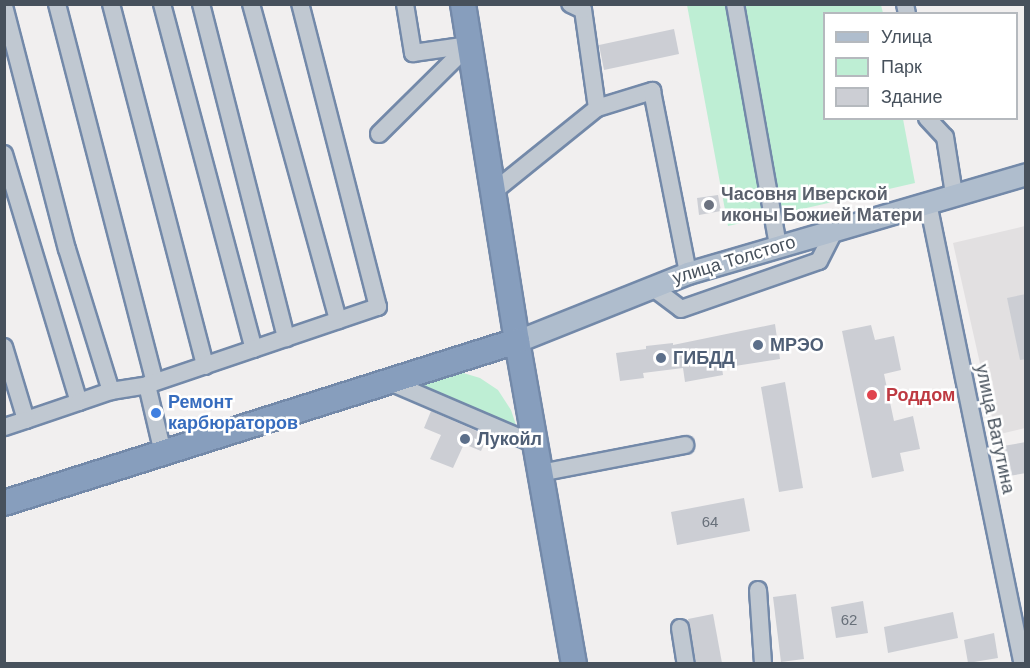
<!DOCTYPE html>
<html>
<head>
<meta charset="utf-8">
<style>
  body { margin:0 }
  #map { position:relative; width:1030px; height:668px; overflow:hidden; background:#f1efef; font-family:Helvetica,sans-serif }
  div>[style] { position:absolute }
  .education>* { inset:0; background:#e2e0e1 }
  .green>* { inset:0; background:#beeed4 }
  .building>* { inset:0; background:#ccced4 }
  .roads { filter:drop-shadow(2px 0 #7389a9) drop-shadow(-2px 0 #7389a9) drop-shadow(0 2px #7389a9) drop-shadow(0 -2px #7389a9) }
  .minor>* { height:16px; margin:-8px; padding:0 8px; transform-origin:8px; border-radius:8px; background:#c0c8d1 }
  .major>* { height:21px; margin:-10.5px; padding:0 10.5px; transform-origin:10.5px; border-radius:10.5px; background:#afbdcd }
  .highway>* { height:24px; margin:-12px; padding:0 12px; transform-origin:12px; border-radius:12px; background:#879ebd }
  .dots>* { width:16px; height:16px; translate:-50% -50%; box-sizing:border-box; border:3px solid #fff; border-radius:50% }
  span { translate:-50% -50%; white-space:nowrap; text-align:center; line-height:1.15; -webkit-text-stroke:5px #fff; paint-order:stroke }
  .number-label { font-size:15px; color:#68707a }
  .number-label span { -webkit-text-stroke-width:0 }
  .worship-label { font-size:18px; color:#5b616d; font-weight:700 }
  .left { translate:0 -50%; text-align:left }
  .street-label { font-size:18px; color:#47515c }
  .service-label { font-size:18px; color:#4e5e75; font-weight:700 }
  .health-label { font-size:18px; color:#be3a42; font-weight:700 }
  .shop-label { font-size:18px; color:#366cbe; font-weight:700 }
  .frame { position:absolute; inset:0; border:6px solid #47515c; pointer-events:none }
  .legend { position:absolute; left:823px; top:12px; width:195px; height:108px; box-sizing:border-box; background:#fff; border:2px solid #b5b9be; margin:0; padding:8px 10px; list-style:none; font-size:18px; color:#47515c }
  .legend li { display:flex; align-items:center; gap:12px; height:30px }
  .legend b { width:30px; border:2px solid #b5b9be }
</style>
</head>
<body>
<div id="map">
  <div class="education">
    <i style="clip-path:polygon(1025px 226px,1025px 428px,996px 435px,953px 243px)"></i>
  </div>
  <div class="green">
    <i style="clip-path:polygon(687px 5px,881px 5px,883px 13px,824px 14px,824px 118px,903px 119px,915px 183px,728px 226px)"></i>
    <i style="clip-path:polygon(460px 372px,480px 378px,498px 390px,511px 410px,518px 431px,409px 383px,437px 374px)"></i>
  </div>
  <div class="building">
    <i style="clip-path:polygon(674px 29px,679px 54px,604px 70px,599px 45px)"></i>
    <i style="clip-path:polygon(718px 195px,721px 211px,699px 215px,697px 198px)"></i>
    <i style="clip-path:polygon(1026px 294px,1026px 359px,1020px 360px,1007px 298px)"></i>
    <i style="clip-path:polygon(775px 324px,780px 359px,722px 368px,723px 375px,685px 382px,683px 368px,643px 373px,644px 378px,620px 381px,616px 353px,646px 349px,646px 346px,673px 343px,673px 345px)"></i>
    <i style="clip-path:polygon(871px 325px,875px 340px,894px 336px,901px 370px,884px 374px,894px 421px,913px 416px,920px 449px,900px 453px,904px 471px,872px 478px,842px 331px)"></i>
    <i style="clip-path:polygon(785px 382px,803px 488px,779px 492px,761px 387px)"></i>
    <i style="clip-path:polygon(431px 411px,488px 436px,481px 451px,464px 444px,453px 468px,430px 459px,441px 435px,424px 428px)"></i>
    <i style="clip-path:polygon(1026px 442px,1026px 473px,1009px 476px,1003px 446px)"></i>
    <i style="clip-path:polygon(744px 498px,750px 531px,677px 545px,671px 512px)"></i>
    <i style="clip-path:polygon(796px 594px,804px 659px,781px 662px,773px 597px)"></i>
    <i style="clip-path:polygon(863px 601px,868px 633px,836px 638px,831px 607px)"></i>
    <i style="clip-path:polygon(953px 612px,958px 638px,888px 653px,884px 627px)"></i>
    <i style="clip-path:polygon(713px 614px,722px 663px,696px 663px,688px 619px)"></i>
    <i style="clip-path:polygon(994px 633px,998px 658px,968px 663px,964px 640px)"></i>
  </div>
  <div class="roads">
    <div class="minor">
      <i style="left:57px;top:4px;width:390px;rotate:75.5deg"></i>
      <i style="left:111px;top:4px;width:374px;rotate:75.4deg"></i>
      <i style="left:162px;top:4px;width:357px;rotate:75.1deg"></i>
      <i style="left:201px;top:4px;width:345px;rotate:75.7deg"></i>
      <i style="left:251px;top:4px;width:328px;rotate:74.6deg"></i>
      <i style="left:405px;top:4px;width:50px;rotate:80.7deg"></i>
      <i style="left:413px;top:53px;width:57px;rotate:-8.1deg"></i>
      <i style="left:735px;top:4px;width:246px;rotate:79.9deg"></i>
      <i style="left:905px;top:4px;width:10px;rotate:79deg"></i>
      <i style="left:4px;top:6px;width:251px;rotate:75.5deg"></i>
      <i style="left:67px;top:249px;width:149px;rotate:72.8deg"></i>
      <i style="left:111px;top:391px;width:36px;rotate:-9deg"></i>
      <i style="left:147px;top:385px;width:244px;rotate:-18.7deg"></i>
      <i style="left:378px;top:307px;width:313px;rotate:-104.4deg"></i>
      <i style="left:597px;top:108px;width:58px;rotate:-17.2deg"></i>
      <i style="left:652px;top:91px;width:186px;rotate:78.8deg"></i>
      <i style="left:927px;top:118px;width:26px;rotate:47deg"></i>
      <i style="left:945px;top:137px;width:58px;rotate:81deg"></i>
      <i style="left:379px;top:134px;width:127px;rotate:-44.7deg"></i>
      <i style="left:4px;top:154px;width:259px;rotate:73.2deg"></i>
      <i style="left:79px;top:402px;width:56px;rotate:161.2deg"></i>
      <i style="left:493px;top:192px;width:134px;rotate:-38.9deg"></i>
      <i style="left:597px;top:108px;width:99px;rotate:-98.1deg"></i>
      <i style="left:583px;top:10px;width:14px;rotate:-155deg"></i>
      <i style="left:928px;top:203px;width:471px;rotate:78.4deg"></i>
      <i style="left:652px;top:287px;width:36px;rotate:37deg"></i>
      <i style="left:681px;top:309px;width:146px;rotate:-19.2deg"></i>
      <i style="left:819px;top:261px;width:35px;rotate:-63deg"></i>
      <i style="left:4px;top:347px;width:76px;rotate:73.2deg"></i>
      <i style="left:26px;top:420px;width:23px;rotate:162deg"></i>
      <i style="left:390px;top:382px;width:158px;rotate:23.2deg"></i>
      <i style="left:147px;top:385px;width:70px;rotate:76.8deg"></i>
      <i style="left:79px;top:402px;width:34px;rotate:-19deg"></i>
      <i style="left:540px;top:473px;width:148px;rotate:-10.9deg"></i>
      <i style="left:758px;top:590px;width:74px;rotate:86.1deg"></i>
      <i style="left:680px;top:628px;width:36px;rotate:81deg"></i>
    </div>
    <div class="major">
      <i style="left:517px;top:341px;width:184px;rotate:-21.7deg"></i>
      <i style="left:688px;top:273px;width:352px;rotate:-16.3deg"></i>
    </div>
    <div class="highway">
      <i style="left:463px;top:4px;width:341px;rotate:80.9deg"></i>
      <i style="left:517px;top:341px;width:328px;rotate:80deg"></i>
      <i style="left:4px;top:503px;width:538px;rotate:-17.53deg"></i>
    </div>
  </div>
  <div class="dots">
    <i style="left:709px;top:205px;background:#6b7280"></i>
    <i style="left:758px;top:345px;background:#5c6f8a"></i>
    <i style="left:661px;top:358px;background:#5c6f8a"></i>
    <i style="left:872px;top:395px;background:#e0444e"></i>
    <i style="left:156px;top:413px;background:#3f7fe0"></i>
    <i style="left:465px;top:439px;background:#5c6f8a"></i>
  </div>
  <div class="number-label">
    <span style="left:710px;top:522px">64</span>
    <span style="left:849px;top:620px">62</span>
  </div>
  <div class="worship-label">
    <span class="left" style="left:721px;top:205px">Часовня Иверской<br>иконы Божией Матери</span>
  </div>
  <div class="street-label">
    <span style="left:734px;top:260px;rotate:-17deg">улица Толстого</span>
    <span style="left:995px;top:429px;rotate:78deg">улица Ватутина</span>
  </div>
  <div class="service-label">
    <span class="left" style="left:770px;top:345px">МРЭО</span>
    <span class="left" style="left:673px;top:358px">ГИБДД</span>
    <span class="left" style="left:477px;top:439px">Лукойл</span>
  </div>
  <div class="health-label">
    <span class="left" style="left:886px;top:395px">Роддом</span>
  </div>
  <div class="shop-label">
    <span class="left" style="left:168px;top:413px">Ремонт<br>карбюраторов</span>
  </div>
  <div class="frame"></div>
  <ul class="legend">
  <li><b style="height:8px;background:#afbdcd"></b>Улица</li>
  <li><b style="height:16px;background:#beeed4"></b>Парк</li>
  <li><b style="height:16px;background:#ccced4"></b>Здание</li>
  </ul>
</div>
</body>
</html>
